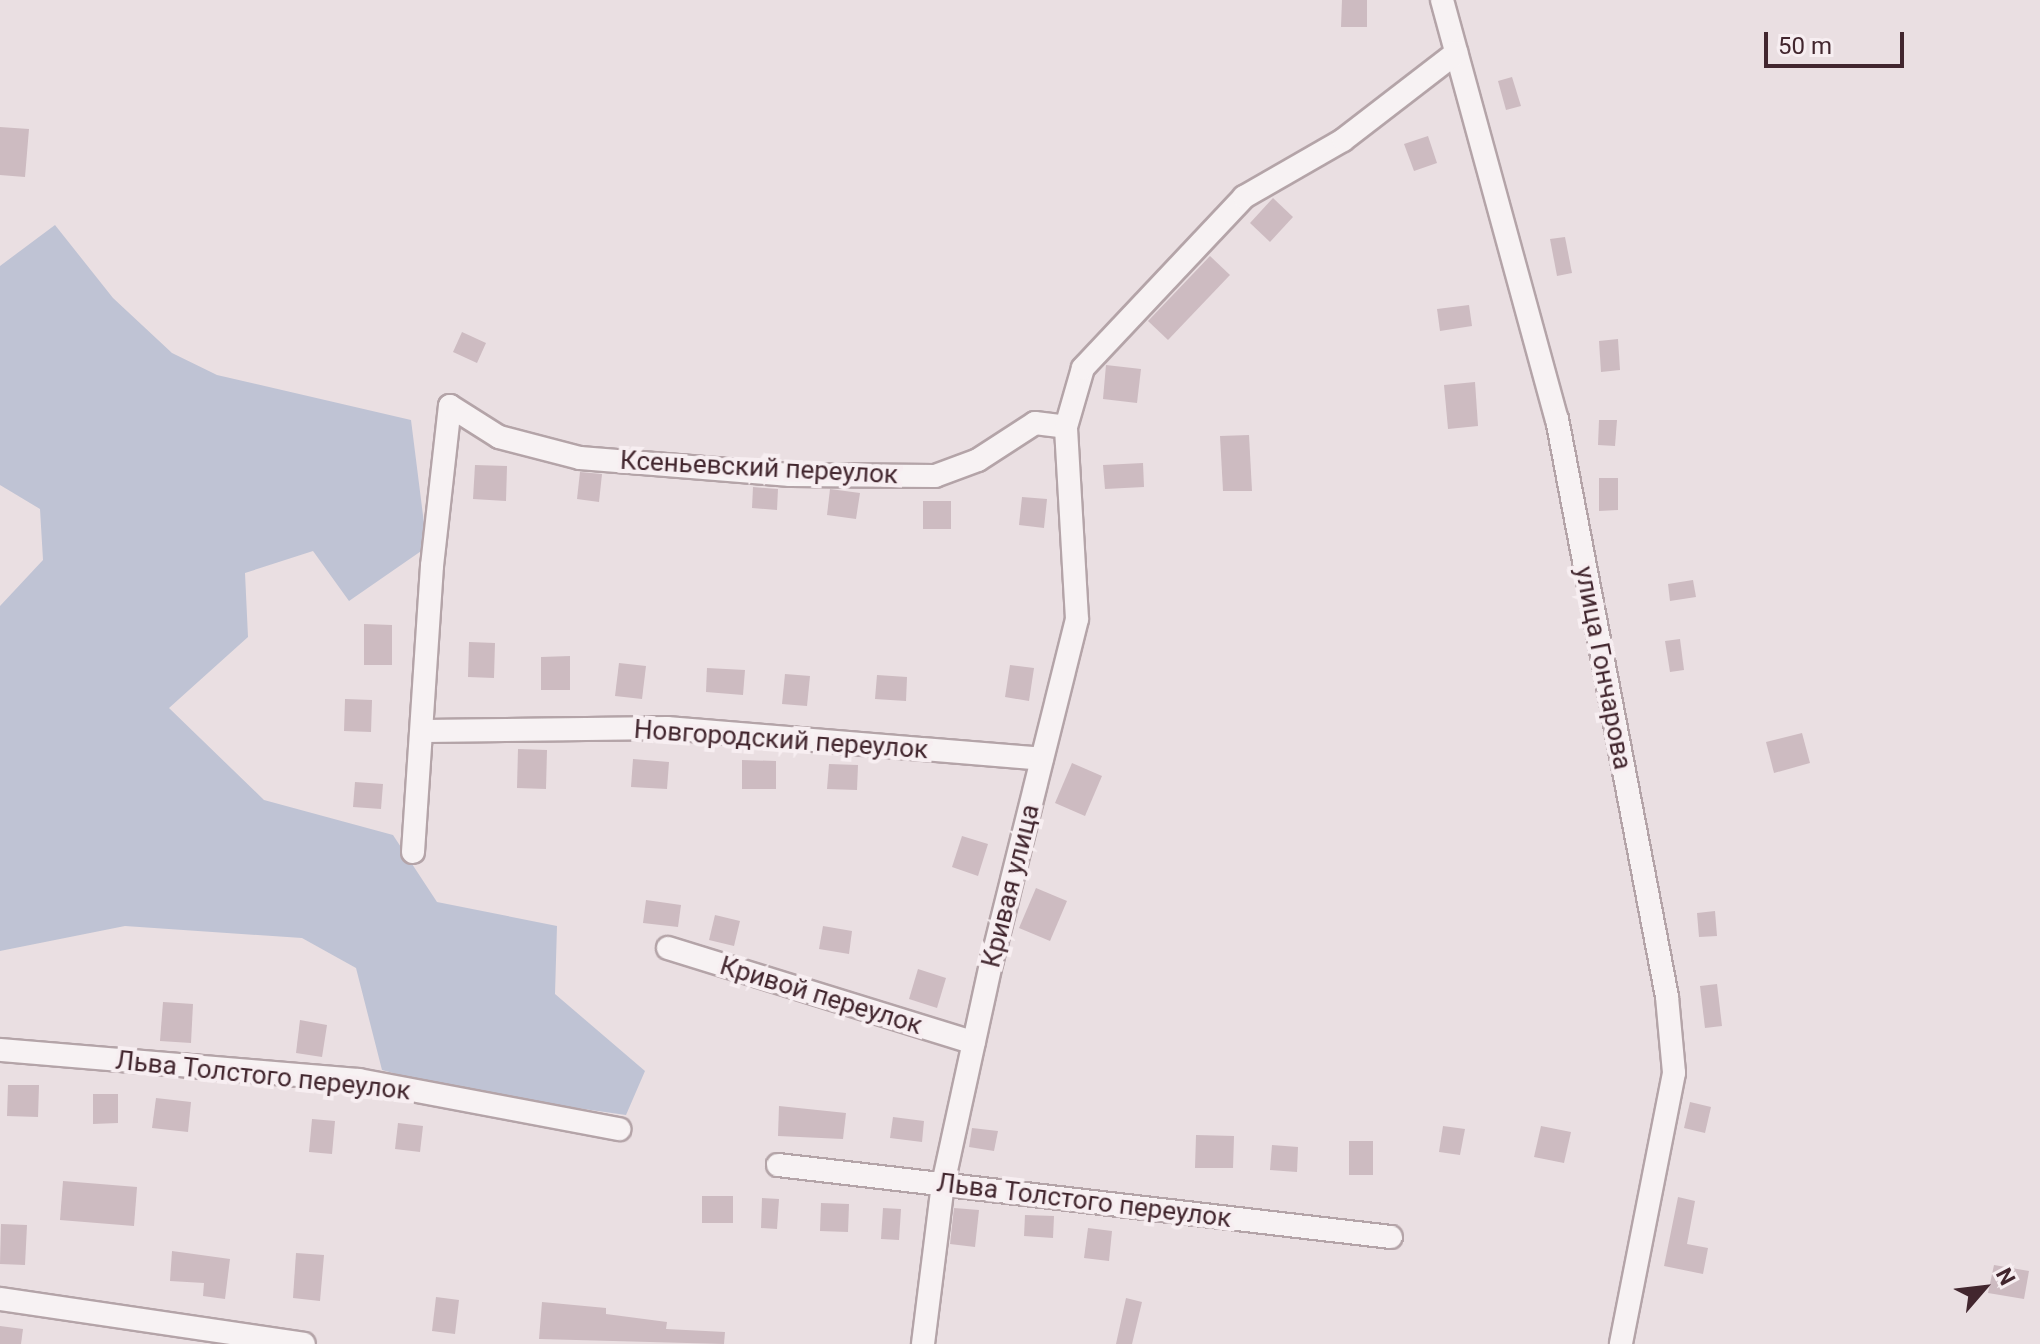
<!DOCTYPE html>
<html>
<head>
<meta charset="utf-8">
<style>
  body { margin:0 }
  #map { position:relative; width:2040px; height:1344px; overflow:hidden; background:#eadfe2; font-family:Roboto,sans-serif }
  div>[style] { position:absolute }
  .green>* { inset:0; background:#bfc3d4 }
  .building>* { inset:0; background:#cdbbc1 }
  .roads { filter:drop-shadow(2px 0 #b4a4a8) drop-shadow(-2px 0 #b4a4a8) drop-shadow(0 2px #b4a4a8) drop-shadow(0 -2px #b4a4a8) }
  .minor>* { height:22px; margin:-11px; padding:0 11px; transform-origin:11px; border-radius:11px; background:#f7f2f3 }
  span { translate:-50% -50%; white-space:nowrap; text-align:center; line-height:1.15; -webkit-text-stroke:8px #f7eef1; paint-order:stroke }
  .street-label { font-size:26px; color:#42262e }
  .north { position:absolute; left:1944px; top:1248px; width:80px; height:80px; -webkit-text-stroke:6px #f7eef1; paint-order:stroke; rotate:62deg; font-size:22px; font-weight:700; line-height:32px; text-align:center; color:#42262e }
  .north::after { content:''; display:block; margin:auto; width:28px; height:36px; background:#42262e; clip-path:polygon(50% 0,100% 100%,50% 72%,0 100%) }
  .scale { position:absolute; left:1764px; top:32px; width:140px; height:36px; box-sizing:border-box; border:4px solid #42262e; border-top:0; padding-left:10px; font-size:24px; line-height:28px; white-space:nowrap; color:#42262e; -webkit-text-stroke:6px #f7eef1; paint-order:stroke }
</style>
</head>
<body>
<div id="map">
  <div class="green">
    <i style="clip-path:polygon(55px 225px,113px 298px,172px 353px,217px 375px,411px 420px,427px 547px,349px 601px,313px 551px,245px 573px,248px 637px,169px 708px,264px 800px,393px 835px,437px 902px,557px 926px,555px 994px,645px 1071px,626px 1115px,463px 1092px,382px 1070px,356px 968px,302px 938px,125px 926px,0 951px,0 606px,43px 560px,40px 509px,0 485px,0 266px)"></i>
  </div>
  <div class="building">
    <i style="clip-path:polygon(1342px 0,1367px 0,1367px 27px,1341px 27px)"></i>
    <i style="clip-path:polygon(1512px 77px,1521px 106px,1506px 110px,1498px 81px)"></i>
    <i style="clip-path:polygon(0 127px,29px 129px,25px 177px,0 175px)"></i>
    <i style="clip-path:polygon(1428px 136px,1437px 163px,1414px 171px,1404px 144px)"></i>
    <i style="clip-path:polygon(1273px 198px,1293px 217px,1270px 242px,1250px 223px)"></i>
    <i style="clip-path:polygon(1565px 237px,1572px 273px,1557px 276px,1550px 239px)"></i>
    <i style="clip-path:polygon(1210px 256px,1230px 275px,1168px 340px,1148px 321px)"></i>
    <i style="clip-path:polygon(1469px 305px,1472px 326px,1440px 331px,1437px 309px)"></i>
    <i style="clip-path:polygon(462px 332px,486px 343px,477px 363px,453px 352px)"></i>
    <i style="clip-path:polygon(1618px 339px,1620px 370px,1601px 372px,1599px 341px)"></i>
    <i style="clip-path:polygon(1106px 365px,1141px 369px,1137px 403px,1103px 399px)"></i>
    <i style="clip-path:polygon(1475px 382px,1478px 426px,1448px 429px,1444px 385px)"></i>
    <i style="clip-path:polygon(1599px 420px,1617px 420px,1615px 446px,1598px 445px)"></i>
    <i style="clip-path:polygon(1249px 435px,1252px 491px,1223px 491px,1220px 436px)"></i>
    <i style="clip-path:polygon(1143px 463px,1144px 487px,1105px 489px,1103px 465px)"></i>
    <i style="clip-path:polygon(475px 465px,507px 466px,506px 501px,473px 499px)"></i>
    <i style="clip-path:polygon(580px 472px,602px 474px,599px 502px,577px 499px)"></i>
    <i style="clip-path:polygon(1599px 478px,1618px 478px,1618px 510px,1599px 511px)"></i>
    <i style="clip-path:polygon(753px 487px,778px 489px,777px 510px,752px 508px)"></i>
    <i style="clip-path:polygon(830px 489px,860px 493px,856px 519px,827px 515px)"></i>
    <i style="clip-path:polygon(1022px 497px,1047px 499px,1044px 528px,1019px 525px)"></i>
    <i style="clip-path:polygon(923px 501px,951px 501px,951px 529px,923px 529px)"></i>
    <i style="clip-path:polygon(1693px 580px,1696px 597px,1670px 601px,1668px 584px)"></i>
    <i style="clip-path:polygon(364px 624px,392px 625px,392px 665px,364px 665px)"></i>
    <i style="clip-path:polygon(1680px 639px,1684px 670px,1670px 672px,1665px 641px)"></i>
    <i style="clip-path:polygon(469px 642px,495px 643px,494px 678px,468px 677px)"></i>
    <i style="clip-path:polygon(570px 656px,570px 690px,541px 690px,541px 657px)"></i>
    <i style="clip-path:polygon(619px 663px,646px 666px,642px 699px,615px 696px)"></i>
    <i style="clip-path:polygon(1010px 665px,1034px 668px,1029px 701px,1005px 697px)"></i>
    <i style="clip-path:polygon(707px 668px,745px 670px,743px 695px,706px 692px)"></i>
    <i style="clip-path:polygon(785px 674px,810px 676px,807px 706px,782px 704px)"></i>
    <i style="clip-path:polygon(877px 675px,907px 677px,906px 701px,875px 699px)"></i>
    <i style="clip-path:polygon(345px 699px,372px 700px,371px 732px,344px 731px)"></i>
    <i style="clip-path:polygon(1802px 733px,1810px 763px,1774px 773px,1766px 742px)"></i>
    <i style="clip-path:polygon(518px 749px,547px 750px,546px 789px,517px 788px)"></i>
    <i style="clip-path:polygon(633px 759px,669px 762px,667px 789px,631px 787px)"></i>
    <i style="clip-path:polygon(742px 760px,776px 761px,776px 789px,742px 789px)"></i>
    <i style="clip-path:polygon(1072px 763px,1102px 776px,1085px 816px,1055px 803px)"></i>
    <i style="clip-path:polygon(829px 764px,858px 765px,857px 790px,827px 789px)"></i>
    <i style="clip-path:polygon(355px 782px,383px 784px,381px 809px,353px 807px)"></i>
    <i style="clip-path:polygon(962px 836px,988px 844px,978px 876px,952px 867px)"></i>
    <i style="clip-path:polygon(1036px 888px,1067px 901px,1050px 941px,1019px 928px)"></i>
    <i style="clip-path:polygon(646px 900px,681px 905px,678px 927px,643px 923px)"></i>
    <i style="clip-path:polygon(1715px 911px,1717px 936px,1699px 937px,1697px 913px)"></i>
    <i style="clip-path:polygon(715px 915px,740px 921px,734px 946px,709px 940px)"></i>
    <i style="clip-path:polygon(823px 926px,852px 931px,849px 954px,819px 949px)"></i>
    <i style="clip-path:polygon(918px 969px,946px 978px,937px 1008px,909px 999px)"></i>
    <i style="clip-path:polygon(1717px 984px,1722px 1026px,1705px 1028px,1700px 986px)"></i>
    <i style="clip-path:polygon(163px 1002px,193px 1004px,191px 1043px,160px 1041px)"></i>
    <i style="clip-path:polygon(300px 1020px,327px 1025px,322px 1057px,296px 1053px)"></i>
    <i style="clip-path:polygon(8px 1085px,39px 1085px,38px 1117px,7px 1116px)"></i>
    <i style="clip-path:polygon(93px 1094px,118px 1094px,118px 1123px,93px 1124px)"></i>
    <i style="clip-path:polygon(156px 1098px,191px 1102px,188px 1132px,152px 1128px)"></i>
    <i style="clip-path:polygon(1690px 1102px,1711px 1107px,1705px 1133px,1684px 1128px)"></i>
    <i style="clip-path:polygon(779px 1106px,846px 1113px,843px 1139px,778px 1136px)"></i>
    <i style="clip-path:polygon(893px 1117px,924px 1121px,922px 1142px,890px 1138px)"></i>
    <i style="clip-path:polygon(312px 1119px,335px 1121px,332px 1154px,309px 1152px)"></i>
    <i style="clip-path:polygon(398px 1123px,423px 1126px,420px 1152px,395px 1149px)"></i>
    <i style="clip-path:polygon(1443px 1126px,1465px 1129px,1460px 1155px,1439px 1152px)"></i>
    <i style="clip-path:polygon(1541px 1126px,1571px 1132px,1564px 1163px,1534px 1157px)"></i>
    <i style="clip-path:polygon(972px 1128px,998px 1131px,994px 1151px,969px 1147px)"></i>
    <i style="clip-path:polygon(1196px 1135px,1234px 1136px,1233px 1168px,1195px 1168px)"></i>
    <i style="clip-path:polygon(1349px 1141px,1373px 1141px,1373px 1175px,1349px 1175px)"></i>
    <i style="clip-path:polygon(1272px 1145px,1298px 1147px,1297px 1172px,1270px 1170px)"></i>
    <i style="clip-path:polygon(63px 1181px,137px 1187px,134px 1226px,60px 1220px)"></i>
    <i style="clip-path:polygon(702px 1196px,733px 1196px,733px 1223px,702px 1223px)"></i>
    <i style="clip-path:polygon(1678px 1197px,1695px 1201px,1687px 1244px,1708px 1248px,1703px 1274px,1664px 1266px)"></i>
    <i style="clip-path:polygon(762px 1198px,779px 1199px,777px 1229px,761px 1228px)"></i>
    <i style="clip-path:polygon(821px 1203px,849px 1204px,848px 1232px,820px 1231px)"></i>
    <i style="clip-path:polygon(883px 1208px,901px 1209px,899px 1240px,881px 1239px)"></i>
    <i style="clip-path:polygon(954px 1208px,979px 1210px,975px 1247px,950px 1244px)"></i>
    <i style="clip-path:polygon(1025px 1215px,1054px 1216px,1053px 1238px,1024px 1236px)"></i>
    <i style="clip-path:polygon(1px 1224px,27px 1225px,25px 1265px,0 1264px)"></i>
    <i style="clip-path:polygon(1088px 1228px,1112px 1231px,1109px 1261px,1084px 1258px)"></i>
    <i style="clip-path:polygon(172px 1251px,230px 1259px,225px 1299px,203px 1296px,204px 1283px,170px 1281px)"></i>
    <i style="clip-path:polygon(296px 1253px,324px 1255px,320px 1301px,293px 1298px)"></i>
    <i style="clip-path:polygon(1994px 1265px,2029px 1271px,2024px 1299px,1988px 1293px)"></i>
    <i style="clip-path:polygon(436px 1297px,459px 1300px,455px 1334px,432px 1331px)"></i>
    <i style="clip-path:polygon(1126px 1298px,1142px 1302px,1132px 1344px,1116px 1344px)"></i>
    <i style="clip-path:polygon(542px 1302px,606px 1308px,606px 1314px,667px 1322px,666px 1329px,725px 1332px,724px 1344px,539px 1339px)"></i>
    <i style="clip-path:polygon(0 1326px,23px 1329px,21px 1344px,0 1344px)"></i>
  </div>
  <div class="roads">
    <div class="minor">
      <i style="left:1442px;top:0;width:434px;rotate:74.7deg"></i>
      <i style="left:1557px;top:419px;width:588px;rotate:79.22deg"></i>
      <i style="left:1667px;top:997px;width:76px;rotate:84.7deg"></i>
      <i style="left:1674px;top:1073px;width:276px;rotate:101.1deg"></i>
      <i style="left:425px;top:731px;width:242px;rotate:-0.7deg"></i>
      <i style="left:667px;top:728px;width:376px;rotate:4.7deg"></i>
      <i style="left:413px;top:852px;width:287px;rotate:-86.2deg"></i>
      <i style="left:432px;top:566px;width:161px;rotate:-83.6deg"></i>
      <i style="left:450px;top:406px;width:58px;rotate:32.3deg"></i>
      <i style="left:499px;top:437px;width:84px;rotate:14.5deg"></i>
      <i style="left:580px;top:458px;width:211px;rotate:4.6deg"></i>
      <i style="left:790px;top:475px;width:145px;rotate:0.4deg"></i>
      <i style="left:935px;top:476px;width:46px;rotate:-20.4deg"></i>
      <i style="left:978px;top:460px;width:68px;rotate:-33deg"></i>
      <i style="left:1035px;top:423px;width:31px;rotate:7deg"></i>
      <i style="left:668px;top:948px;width:320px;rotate:17.2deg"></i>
      <i style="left:0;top:1050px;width:360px;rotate:4.8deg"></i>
      <i style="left:359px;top:1080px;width:265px;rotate:10.7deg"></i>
      <i style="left:778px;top:1165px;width:617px;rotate:6.7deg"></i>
      <i style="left:0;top:1299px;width:307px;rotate:8.4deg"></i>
      <i style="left:923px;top:1344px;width:161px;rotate:-82.9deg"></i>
      <i style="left:943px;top:1184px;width:229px;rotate:-77.7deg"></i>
      <i style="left:992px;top:960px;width:351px;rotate:-76deg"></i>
      <i style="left:1077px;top:619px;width:192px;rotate:-93.3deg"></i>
      <i style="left:1066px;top:427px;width:61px;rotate:-73.9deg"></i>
      <i style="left:1083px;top:368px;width:235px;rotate:-46.7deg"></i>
      <i style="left:1244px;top:197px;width:114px;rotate:-29.9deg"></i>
      <i style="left:1343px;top:140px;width:143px;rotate:-37.6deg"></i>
    </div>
  </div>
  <div class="street-label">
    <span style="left:759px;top:468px;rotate:3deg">Ксеньевский переулок</span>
    <span style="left:1603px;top:668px;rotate:79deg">улица Гончарова</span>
    <span style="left:781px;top:740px;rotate:4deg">Новгородский переулок</span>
    <span style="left:1011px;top:886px;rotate:-76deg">Кривая улица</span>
    <span style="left:821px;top:996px;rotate:17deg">Кривой переулок</span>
    <span style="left:263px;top:1076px;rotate:6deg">Льва Толстого переулок</span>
    <span style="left:1084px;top:1201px;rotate:7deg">Льва Толстого переулок</span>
  </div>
  <div class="north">N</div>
  <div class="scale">50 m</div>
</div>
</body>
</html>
